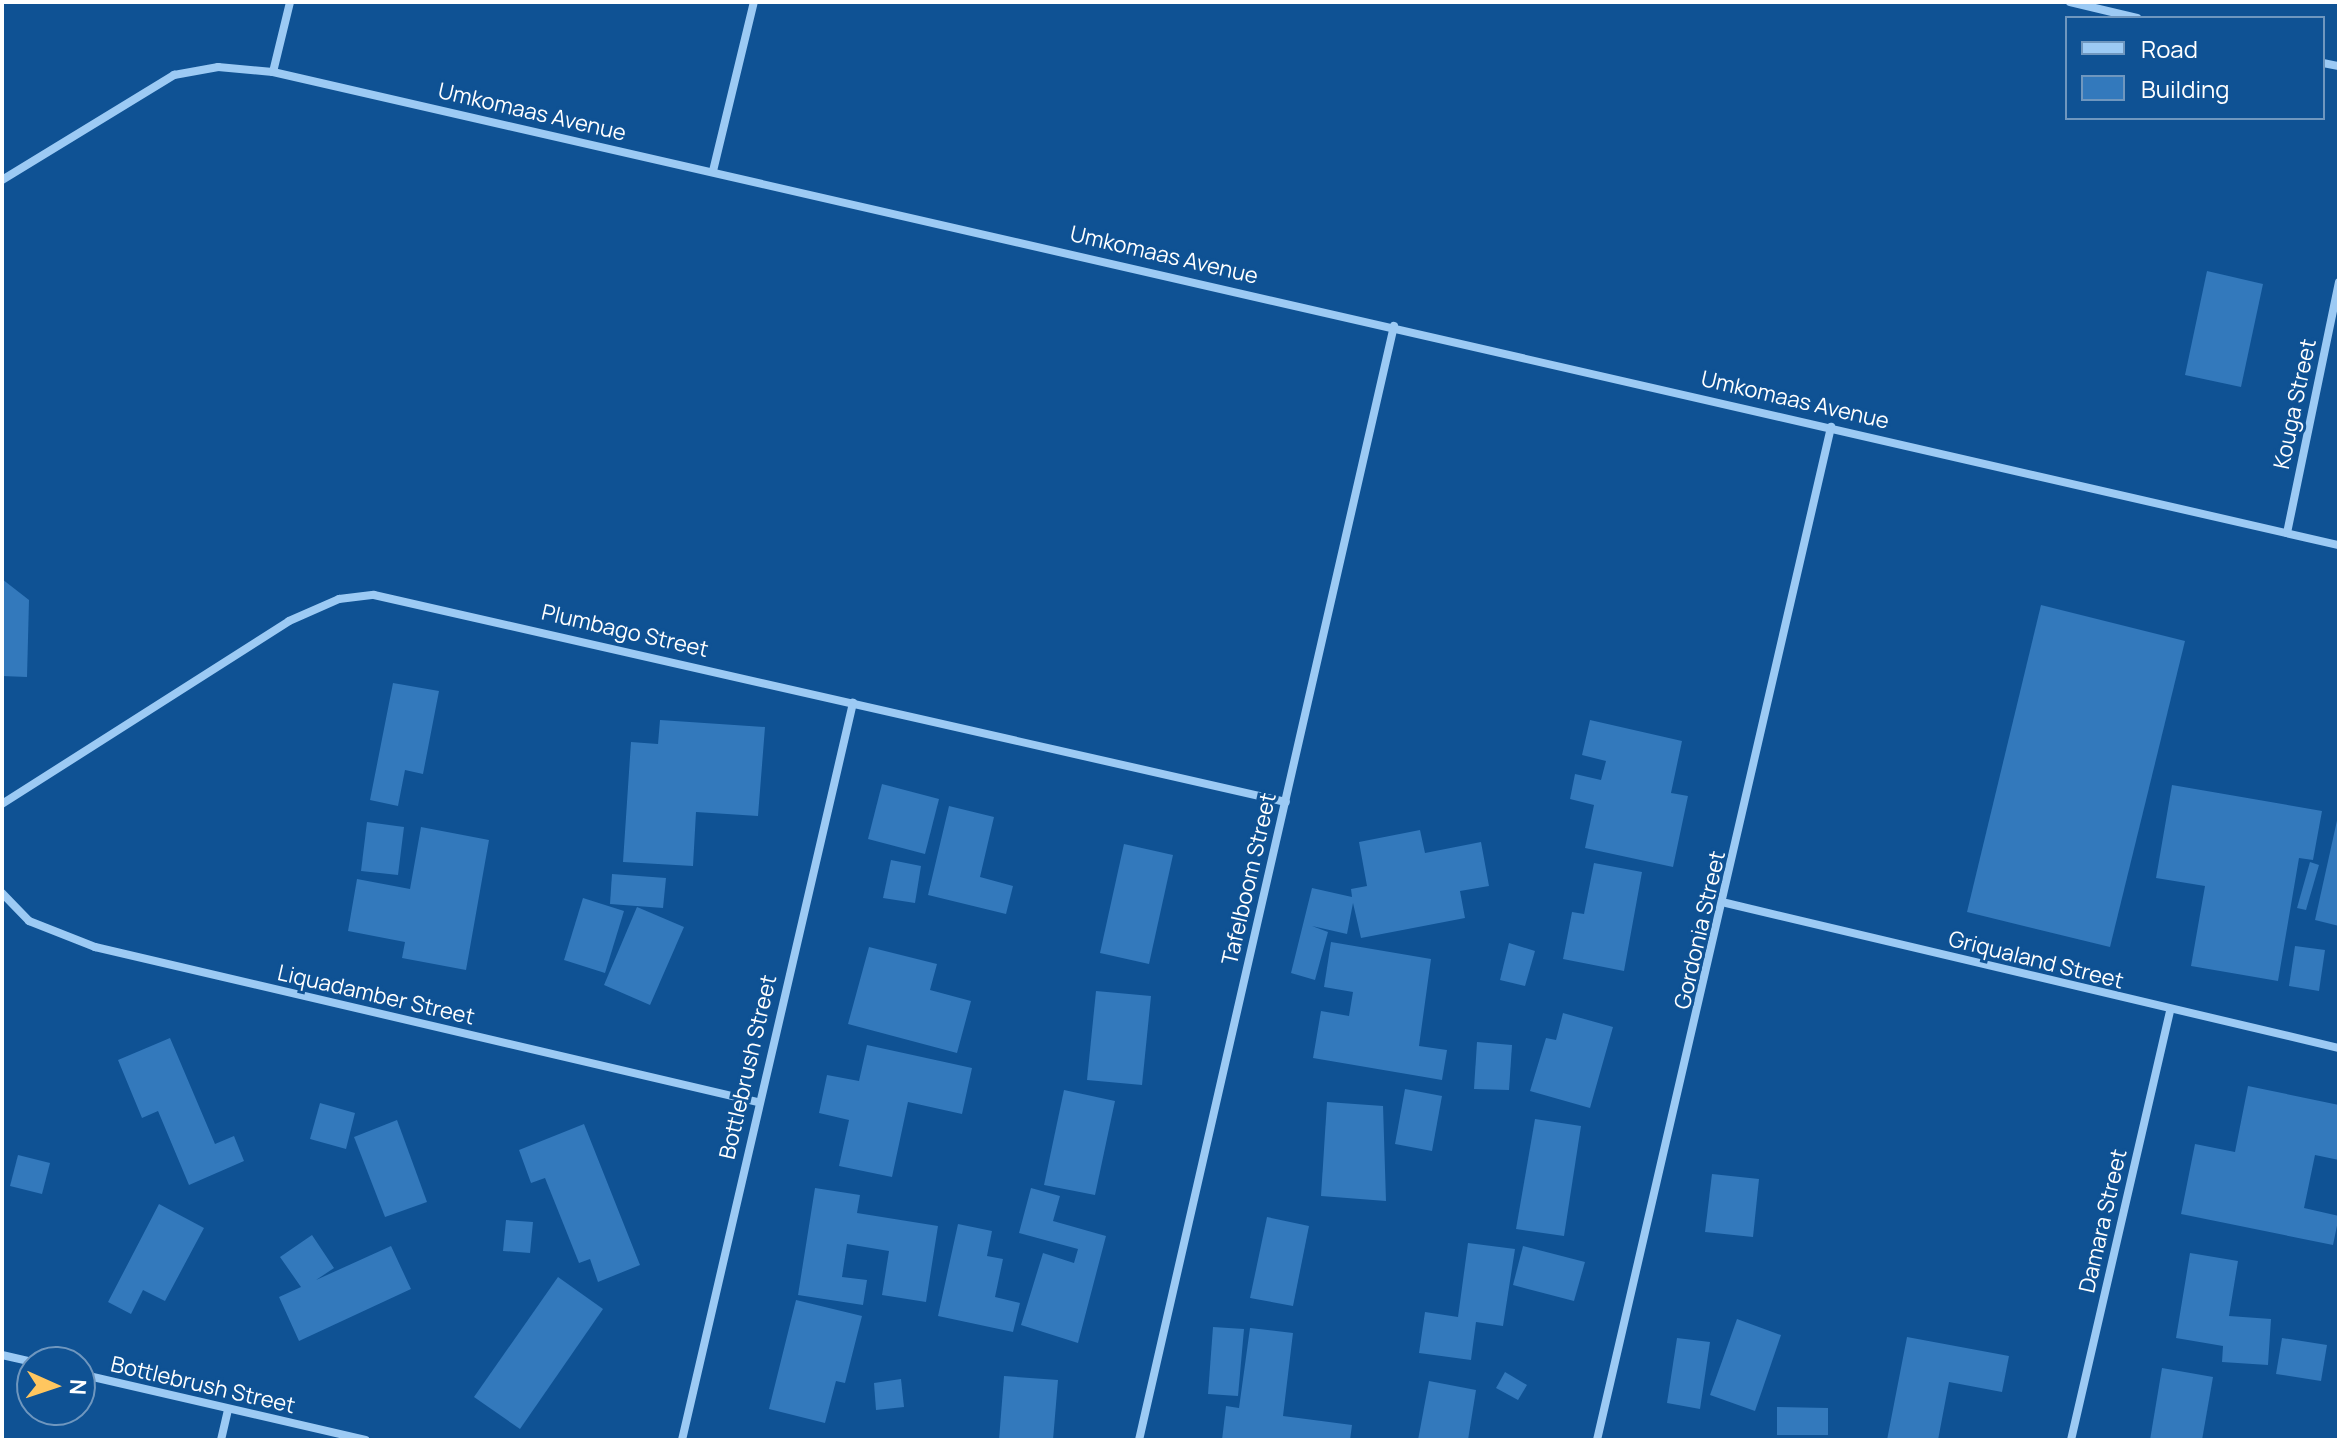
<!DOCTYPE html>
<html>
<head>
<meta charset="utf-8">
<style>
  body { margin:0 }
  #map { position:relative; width:2341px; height:1442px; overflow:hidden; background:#0f5294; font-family:Manrope,sans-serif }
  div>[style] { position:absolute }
  .building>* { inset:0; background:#3379bc }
  .street>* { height:8px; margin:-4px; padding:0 4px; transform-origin:4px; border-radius:4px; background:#9ccaf4 }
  span { translate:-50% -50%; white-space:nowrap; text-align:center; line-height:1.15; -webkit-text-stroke:6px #0f5294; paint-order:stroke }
  .street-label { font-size:22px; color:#fff }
  .frame { position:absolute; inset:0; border:4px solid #fff; pointer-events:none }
  .legend { position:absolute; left:2065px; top:16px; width:260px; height:104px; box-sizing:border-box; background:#0f5294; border:2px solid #6f97bf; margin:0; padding:10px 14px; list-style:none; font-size:24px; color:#fff }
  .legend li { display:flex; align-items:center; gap:16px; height:40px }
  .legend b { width:40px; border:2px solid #6f97bf }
  .north { position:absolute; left:16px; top:1346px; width:80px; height:80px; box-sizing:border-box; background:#0f5294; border:2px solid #6f97bf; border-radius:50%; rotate:93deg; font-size:22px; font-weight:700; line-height:32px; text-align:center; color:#fff }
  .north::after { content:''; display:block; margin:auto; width:28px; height:36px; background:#ffc65f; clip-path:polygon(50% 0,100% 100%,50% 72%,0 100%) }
</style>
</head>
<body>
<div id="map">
  <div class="building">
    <i style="clip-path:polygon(2207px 271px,2263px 284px,2241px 387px,2185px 375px)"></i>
    <i style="clip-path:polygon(2px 579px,29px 600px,27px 677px,2px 676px)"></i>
    <i style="clip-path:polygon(2041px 605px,2185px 641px,2110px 947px,1967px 912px)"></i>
    <i style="clip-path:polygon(393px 683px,439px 691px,423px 774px,405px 770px,398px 806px,370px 800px)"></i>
    <i style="clip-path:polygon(660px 720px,765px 727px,758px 816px,696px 812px,693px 866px,623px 862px,631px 742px,658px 744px)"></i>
    <i style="clip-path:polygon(1590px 720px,1682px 741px,1671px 793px,1688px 796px,1673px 867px,1585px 848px,1594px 805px,1570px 799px,1575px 774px,1601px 780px,1606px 761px,1582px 755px)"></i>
    <i style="clip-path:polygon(882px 784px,939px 799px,925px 854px,868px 839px)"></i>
    <i style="clip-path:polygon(2172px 785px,2322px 811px,2313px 860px,2299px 858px,2278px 981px,2191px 966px,2205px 886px,2156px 878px)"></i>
    <i style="clip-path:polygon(949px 806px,994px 817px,980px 877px,1013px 886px,1006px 914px,928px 895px)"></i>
    <i style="clip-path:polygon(2338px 816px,2339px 816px,2339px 926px,2315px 920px)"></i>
    <i style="clip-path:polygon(367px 822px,404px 827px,398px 875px,361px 871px)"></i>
    <i style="clip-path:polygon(421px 827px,489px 840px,466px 970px,402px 958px,405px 942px,348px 931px,357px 879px,410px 889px)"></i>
    <i style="clip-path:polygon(1420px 830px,1425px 853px,1481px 842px,1489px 886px,1460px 891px,1465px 918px,1361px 938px,1353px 903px,1347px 934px,1312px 926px,1328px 932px,1315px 980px,1291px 973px,1312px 888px,1352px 897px,1351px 889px,1367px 886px,1359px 842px)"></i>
    <i style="clip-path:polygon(1124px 844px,1173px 855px,1149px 964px,1100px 953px)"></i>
    <i style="clip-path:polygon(891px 860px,921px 866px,915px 903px,883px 898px)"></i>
    <i style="clip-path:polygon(2310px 862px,2319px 865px,2306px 910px,2297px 908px)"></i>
    <i style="clip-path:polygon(1594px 863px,1642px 872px,1624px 971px,1563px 959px,1572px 912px,1584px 914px)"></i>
    <i style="clip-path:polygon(612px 874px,666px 878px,663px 908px,610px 904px)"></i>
    <i style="clip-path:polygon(583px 898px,624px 911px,605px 973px,564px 960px)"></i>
    <i style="clip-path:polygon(637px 907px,684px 927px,650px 1005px,604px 985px)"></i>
    <i style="clip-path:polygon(1331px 942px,1431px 959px,1419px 1046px,1447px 1050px,1442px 1080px,1313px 1058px,1321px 1011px,1349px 1016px,1353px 992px,1324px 987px)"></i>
    <i style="clip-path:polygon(1509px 943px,1535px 951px,1525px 986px,1500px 980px)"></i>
    <i style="clip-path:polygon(2295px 946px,2325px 950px,2319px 991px,2289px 986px)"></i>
    <i style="clip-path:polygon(869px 947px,937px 964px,930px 990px,971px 1001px,957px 1053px,848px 1024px)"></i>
    <i style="clip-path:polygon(1096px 991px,1151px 996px,1142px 1085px,1087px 1080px)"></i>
    <i style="clip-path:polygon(1563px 1013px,1613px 1027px,1590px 1108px,1530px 1091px,1546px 1038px,1556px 1040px)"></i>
    <i style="clip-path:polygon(170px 1038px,215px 1144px,234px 1136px,244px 1161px,189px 1185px,158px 1111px,142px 1118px,118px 1060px)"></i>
    <i style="clip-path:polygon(1477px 1042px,1512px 1045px,1509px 1090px,1474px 1089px)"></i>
    <i style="clip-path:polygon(867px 1045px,972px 1068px,962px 1114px,908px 1102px,892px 1177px,839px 1166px,849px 1120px,819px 1113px,827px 1075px,859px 1081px)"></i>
    <i style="clip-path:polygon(2248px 1086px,2339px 1105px,2339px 1160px,2315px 1155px,2304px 1208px,2339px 1216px,2333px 1245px,2181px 1214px,2195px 1144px,2235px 1152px)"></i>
    <i style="clip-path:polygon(1405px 1089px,1442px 1096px,1432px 1151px,1395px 1144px)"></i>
    <i style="clip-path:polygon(1064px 1090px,1115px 1101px,1095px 1195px,1044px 1185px)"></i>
    <i style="clip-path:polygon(1327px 1102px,1383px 1106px,1386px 1201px,1321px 1196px)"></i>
    <i style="clip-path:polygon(320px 1103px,355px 1113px,346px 1149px,310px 1139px)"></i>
    <i style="clip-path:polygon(1535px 1119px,1581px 1126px,1564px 1236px,1516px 1229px)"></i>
    <i style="clip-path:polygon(397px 1120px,427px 1202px,385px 1217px,354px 1137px)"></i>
    <i style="clip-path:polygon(584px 1124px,640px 1265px,598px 1282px,590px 1259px,579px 1263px,545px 1178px,531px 1183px,519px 1150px)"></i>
    <i style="clip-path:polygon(18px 1155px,50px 1163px,42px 1194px,10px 1186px)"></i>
    <i style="clip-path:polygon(1712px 1174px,1759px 1179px,1753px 1237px,1705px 1232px)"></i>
    <i style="clip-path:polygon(815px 1188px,860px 1195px,857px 1213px,938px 1226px,926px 1302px,882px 1295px,889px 1251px,847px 1244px,842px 1277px,867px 1280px,863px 1305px,798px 1295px)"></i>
    <i style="clip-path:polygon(1031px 1188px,1060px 1196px,1053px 1221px,1106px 1236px,1078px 1343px,1021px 1325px,1043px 1253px,1074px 1263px,1078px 1249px,1019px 1233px)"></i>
    <i style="clip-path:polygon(159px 1204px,204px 1228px,165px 1301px,143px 1290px,131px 1314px,108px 1302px)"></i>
    <i style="clip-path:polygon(1267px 1217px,1309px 1226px,1293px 1306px,1250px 1298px)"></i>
    <i style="clip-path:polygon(506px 1220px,533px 1222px,530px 1253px,503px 1251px)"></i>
    <i style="clip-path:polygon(958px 1224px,992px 1231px,987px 1256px,1003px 1259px,995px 1297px,1020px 1303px,1013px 1332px,938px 1316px)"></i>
    <i style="clip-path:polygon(312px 1235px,334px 1268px,316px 1280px,391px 1246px,411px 1289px,299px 1341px,279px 1297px,301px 1287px,280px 1257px)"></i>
    <i style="clip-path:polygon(1468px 1243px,1515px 1249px,1503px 1326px,1476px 1322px,1471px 1360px,1419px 1353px,1425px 1312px,1458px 1317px)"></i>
    <i style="clip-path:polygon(1523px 1246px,1585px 1262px,1574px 1301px,1513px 1285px)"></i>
    <i style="clip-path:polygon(2190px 1253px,2238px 1261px,2229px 1316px,2271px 1319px,2268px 1365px,2222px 1362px,2223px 1346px,2176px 1338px)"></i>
    <i style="clip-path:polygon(558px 1277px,603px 1309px,520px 1429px,474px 1397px)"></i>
    <i style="clip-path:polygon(796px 1300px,862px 1316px,845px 1383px,836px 1381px,825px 1423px,769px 1409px)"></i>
    <i style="clip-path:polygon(1737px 1319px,1781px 1335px,1755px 1411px,1710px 1395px)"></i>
    <i style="clip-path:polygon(1213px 1327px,1244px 1329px,1238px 1396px,1208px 1394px)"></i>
    <i style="clip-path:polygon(1250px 1328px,1293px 1333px,1283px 1416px,1352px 1425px,1350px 1440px,1222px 1440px,1226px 1406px,1239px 1408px)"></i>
    <i style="clip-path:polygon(1907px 1337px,2009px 1356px,2002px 1392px,1949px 1382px,1938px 1440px,1887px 1440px)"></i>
    <i style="clip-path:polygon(1677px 1338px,1710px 1342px,1700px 1409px,1667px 1403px)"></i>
    <i style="clip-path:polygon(2282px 1338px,2327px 1345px,2321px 1381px,2276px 1374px)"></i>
    <i style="clip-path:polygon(2162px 1368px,2213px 1377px,2202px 1440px,2150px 1440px)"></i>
    <i style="clip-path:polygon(1505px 1372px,1527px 1385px,1518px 1400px,1496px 1388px)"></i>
    <i style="clip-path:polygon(1004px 1376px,1058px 1380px,1053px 1440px,999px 1440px)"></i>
    <i style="clip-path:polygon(901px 1379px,904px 1407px,876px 1410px,874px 1383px)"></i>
    <i style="clip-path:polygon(1429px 1381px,1476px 1390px,1468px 1440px,1418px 1440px)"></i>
    <i style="clip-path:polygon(1777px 1407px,1828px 1408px,1828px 1435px,1777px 1435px)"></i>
  </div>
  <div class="street">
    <i style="left:2070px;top:2px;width:69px;rotate:13.4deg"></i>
    <i style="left:2323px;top:63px;width:16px;rotate:11deg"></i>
    <i style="left:273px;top:72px;width:72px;rotate:-76.3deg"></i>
    <i style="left:713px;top:171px;width:174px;rotate:-76.4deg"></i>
    <i style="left:2px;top:180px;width:202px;rotate:-31.4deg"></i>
    <i style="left:174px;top:75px;width:45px;rotate:-10.3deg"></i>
    <i style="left:218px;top:67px;width:55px;rotate:5.2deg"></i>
    <i style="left:273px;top:72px;width:2119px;rotate:12.9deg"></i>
    <i style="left:2287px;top:533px;width:256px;rotate:-78.3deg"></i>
    <i style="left:2px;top:804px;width:340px;rotate:-32.5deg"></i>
    <i style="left:289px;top:621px;width:55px;rotate:-23.7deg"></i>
    <i style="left:339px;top:599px;width:35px;rotate:-7deg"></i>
    <i style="left:374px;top:595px;width:935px;rotate:12.79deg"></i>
    <i style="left:2px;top:893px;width:39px;rotate:46deg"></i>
    <i style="left:29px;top:921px;width:71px;rotate:21.5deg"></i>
    <i style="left:95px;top:947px;width:681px;rotate:13.16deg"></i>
    <i style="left:1726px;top:903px;width:630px;rotate:13.31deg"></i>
    <i style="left:2px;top:1355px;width:31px;rotate:13deg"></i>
    <i style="left:80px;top:1374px;width:293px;rotate:13deg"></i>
    <i style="left:221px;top:1440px;width:31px;rotate:-77deg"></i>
    <i style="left:682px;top:1440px;width:757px;rotate:-76.94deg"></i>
    <i style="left:1139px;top:1440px;width:1143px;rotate:-77.11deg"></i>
    <i style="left:1597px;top:1440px;width:1040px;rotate:-76.99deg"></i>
    <i style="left:2071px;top:1440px;width:440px;rotate:-77deg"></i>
  </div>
  <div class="street-label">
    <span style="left:532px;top:112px;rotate:13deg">Umkomaas Avenue</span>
    <span style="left:1164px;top:255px;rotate:13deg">Umkomaas Avenue</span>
    <span style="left:1795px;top:400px;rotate:13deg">Umkomaas Avenue</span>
    <span style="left:2295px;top:404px;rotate:-78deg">Kouga Street</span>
    <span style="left:625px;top:631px;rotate:13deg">Plumbago Street</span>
    <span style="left:1249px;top:879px;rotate:-77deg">Tafelboom Street</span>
    <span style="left:1700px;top:930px;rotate:-77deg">Gordonia Street</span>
    <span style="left:2036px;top:960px;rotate:14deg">Griqualand Street</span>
    <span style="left:376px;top:995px;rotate:13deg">Liquadamber Street</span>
    <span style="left:748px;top:1067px;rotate:-77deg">Bottlebrush Street</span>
    <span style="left:2103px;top:1221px;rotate:-77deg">Damara Street</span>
    <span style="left:203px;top:1385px;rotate:13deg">Bottlebrush Street</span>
  </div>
  <div class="frame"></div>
  <ul class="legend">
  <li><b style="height:10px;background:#9ccaf4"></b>Road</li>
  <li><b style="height:22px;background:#3379bc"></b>Building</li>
  </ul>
  <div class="north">N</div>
</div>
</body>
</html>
